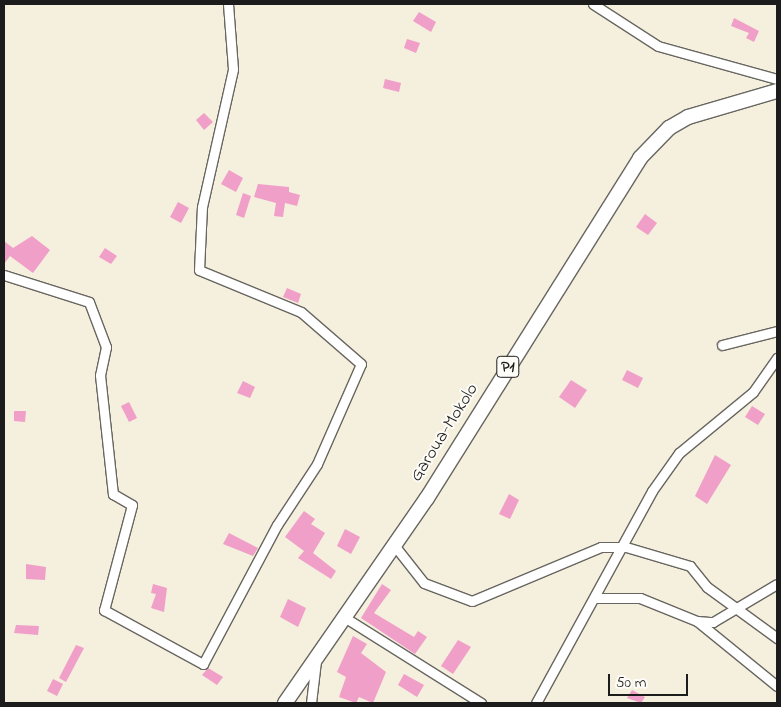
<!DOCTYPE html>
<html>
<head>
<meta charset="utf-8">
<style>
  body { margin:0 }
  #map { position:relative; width:781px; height:707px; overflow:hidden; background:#f5efdd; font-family:"Indie Flower",sans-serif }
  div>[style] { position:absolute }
  .building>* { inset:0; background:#f09fc8 }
  .roads { filter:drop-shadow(1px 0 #686660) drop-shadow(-1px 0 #686660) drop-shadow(0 1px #686660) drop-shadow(0 -1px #686660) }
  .minor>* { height:9px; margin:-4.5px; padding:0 4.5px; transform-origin:4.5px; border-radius:4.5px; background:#fff }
  .primary>* { height:14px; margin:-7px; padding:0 7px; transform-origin:7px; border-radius:7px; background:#fff }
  span { translate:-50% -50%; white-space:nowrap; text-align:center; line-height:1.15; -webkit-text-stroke:4px #fdfcf7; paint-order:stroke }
  .shield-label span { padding:1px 4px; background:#fdfcf7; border:1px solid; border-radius:4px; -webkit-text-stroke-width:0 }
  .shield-label { font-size:16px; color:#1c1c1c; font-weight:700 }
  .street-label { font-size:18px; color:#1c1c1c }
  .frame { position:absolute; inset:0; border:5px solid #1c1c1c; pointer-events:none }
  .scale { position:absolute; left:608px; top:674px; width:80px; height:22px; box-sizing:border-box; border:2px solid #1c1c1c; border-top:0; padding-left:6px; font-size:15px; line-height:18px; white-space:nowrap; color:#1c1c1c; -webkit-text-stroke:4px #fdfcf7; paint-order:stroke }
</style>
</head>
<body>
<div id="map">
  <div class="building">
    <i style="clip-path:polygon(419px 12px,436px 22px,431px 32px,413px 21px)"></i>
    <i style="clip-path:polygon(734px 18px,759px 31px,754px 42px,746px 38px,749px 33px,731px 26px)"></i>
    <i style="clip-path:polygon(407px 39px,420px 43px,416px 53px,404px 48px)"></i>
    <i style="clip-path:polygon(385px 79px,401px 83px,399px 92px,383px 88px)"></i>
    <i style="clip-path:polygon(204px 113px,213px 122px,204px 130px,196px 120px)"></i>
    <i style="clip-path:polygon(229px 170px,243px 178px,236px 192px,221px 184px)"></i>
    <i style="clip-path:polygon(258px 184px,289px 187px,289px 192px,300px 195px,297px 206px,285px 203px,283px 217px,274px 216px,276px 203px,254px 197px)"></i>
    <i style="clip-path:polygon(243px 193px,251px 196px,244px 218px,236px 215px)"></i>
    <i style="clip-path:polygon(178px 202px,189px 208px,181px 223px,170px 217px)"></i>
    <i style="clip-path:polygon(645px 214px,657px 223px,648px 235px,636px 227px)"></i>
    <i style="clip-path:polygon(32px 236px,50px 250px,33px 273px,10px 256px,4px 264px,4px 241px,13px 248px)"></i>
    <i style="clip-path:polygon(105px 248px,117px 256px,111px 264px,99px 257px)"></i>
    <i style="clip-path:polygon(287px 288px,301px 294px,298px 303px,283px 297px)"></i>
    <i style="clip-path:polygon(627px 370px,643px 378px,638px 388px,622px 380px)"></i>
    <i style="clip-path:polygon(571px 380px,587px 390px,575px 408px,559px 397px)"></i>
    <i style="clip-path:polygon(243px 381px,255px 387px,250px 398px,237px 393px)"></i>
    <i style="clip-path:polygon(129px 402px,137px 418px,129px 422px,121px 406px)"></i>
    <i style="clip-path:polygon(752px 406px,765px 414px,758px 425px,745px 417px)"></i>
    <i style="clip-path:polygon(14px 411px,26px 411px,25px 422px,14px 421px)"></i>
    <i style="clip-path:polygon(715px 455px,731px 465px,707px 504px,695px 496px)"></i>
    <i style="clip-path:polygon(509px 494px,519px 500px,510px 519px,499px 514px)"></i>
    <i style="clip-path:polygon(304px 511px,315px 519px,311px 524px,325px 533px,313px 553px,336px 571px,331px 579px,298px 558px,304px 551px,285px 537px)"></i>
    <i style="clip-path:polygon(345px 529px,360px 537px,351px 554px,337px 546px)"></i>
    <i style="clip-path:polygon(229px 533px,258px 548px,253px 556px,223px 544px)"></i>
    <i style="clip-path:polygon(26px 564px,46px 567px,45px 580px,26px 579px)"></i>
    <i style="clip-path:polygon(153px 584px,167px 588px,164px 612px,151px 608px,156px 594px,151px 593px)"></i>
    <i style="clip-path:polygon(382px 584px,391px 590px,374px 613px,414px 637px,418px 631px,427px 637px,415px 654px,361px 618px)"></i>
    <i style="clip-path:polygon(288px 599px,306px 608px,298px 627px,280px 617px)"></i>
    <i style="clip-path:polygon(16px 625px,39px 626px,38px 635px,14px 633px)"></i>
    <i style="clip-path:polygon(353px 636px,367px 644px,361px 653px,386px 672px,373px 703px,359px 697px,356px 703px,339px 697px,346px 677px,337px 672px)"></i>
    <i style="clip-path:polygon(458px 640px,471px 647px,453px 674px,441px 666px)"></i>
    <i style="clip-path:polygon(76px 645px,84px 648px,66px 682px,59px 678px)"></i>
    <i style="clip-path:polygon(208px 668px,223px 677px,217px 685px,202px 675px)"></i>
    <i style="clip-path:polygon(404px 674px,424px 685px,417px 697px,398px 685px)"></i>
    <i style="clip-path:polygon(53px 679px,63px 684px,57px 696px,47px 691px)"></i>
    <i style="clip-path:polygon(632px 690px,645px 697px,641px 703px,627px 698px)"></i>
  </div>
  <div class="roads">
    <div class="minor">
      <i style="left:593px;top:4px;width:77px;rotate:32.9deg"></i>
      <i style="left:658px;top:46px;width:123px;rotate:15.5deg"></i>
      <i style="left:4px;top:275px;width:89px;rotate:17.6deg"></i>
      <i style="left:89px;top:302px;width:48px;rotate:69.3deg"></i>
      <i style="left:106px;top:347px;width:29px;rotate:102deg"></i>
      <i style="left:100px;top:375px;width:120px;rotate:83.8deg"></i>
      <i style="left:113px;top:494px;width:22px;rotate:30deg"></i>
      <i style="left:132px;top:505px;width:109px;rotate:104.9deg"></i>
      <i style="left:104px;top:610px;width:113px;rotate:28.6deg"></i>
      <i style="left:203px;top:664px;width:157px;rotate:-62deg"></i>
      <i style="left:277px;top:525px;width:73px;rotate:-56.7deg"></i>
      <i style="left:317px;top:464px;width:109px;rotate:-66.3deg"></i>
      <i style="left:361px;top:364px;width:79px;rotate:-139.1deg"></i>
      <i style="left:301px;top:312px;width:110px;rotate:-157.6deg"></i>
      <i style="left:199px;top:270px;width:63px;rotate:-87.3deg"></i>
      <i style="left:202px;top:207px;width:141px;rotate:-77.3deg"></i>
      <i style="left:233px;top:69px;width:65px;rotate:-94.4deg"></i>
      <i style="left:722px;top:345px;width:57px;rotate:-14.3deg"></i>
      <i style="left:394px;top:545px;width:48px;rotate:51.7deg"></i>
      <i style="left:424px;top:583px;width:51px;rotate:20.6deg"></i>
      <i style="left:472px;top:601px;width:140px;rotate:-22.7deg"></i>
      <i style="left:601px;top:547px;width:25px"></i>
      <i style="left:626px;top:547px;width:67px;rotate:16.5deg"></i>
      <i style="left:690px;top:566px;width:27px;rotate:51deg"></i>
      <i style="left:707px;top:587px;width:87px;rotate:36.1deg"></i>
      <i style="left:596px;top:598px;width:44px"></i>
      <i style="left:640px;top:598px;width:61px;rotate:22deg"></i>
      <i style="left:697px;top:621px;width:16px;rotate:4deg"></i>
      <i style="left:713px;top:622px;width:74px;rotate:-30.7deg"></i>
      <i style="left:344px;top:617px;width:162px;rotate:32.1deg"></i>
      <i style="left:697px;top:621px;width:103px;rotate:39.1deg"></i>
      <i style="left:311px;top:703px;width:42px;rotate:-83.2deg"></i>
      <i style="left:536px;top:703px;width:242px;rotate:-61.3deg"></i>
      <i style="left:652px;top:491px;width:47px;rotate:-54.6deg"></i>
      <i style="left:679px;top:453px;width:96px;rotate:-39.5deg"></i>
      <i style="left:753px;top:392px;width:42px;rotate:-54.8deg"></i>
    </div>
    <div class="primary">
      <i style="left:285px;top:703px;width:249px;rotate:-55.3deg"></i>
      <i style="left:427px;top:498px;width:401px;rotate:-57.9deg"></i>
      <i style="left:640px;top:158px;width:42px;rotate:-46deg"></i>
      <i style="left:669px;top:128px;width:22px;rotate:-30deg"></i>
      <i style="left:688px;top:117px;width:93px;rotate:-16.3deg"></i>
    </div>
  </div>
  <div class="shield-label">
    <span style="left:508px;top:367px">P1</span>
  </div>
  <div class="street-label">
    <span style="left:445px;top:433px;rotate:-58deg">Garoua-Mokolo</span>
  </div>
  <div class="frame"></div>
  <div class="scale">50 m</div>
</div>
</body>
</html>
